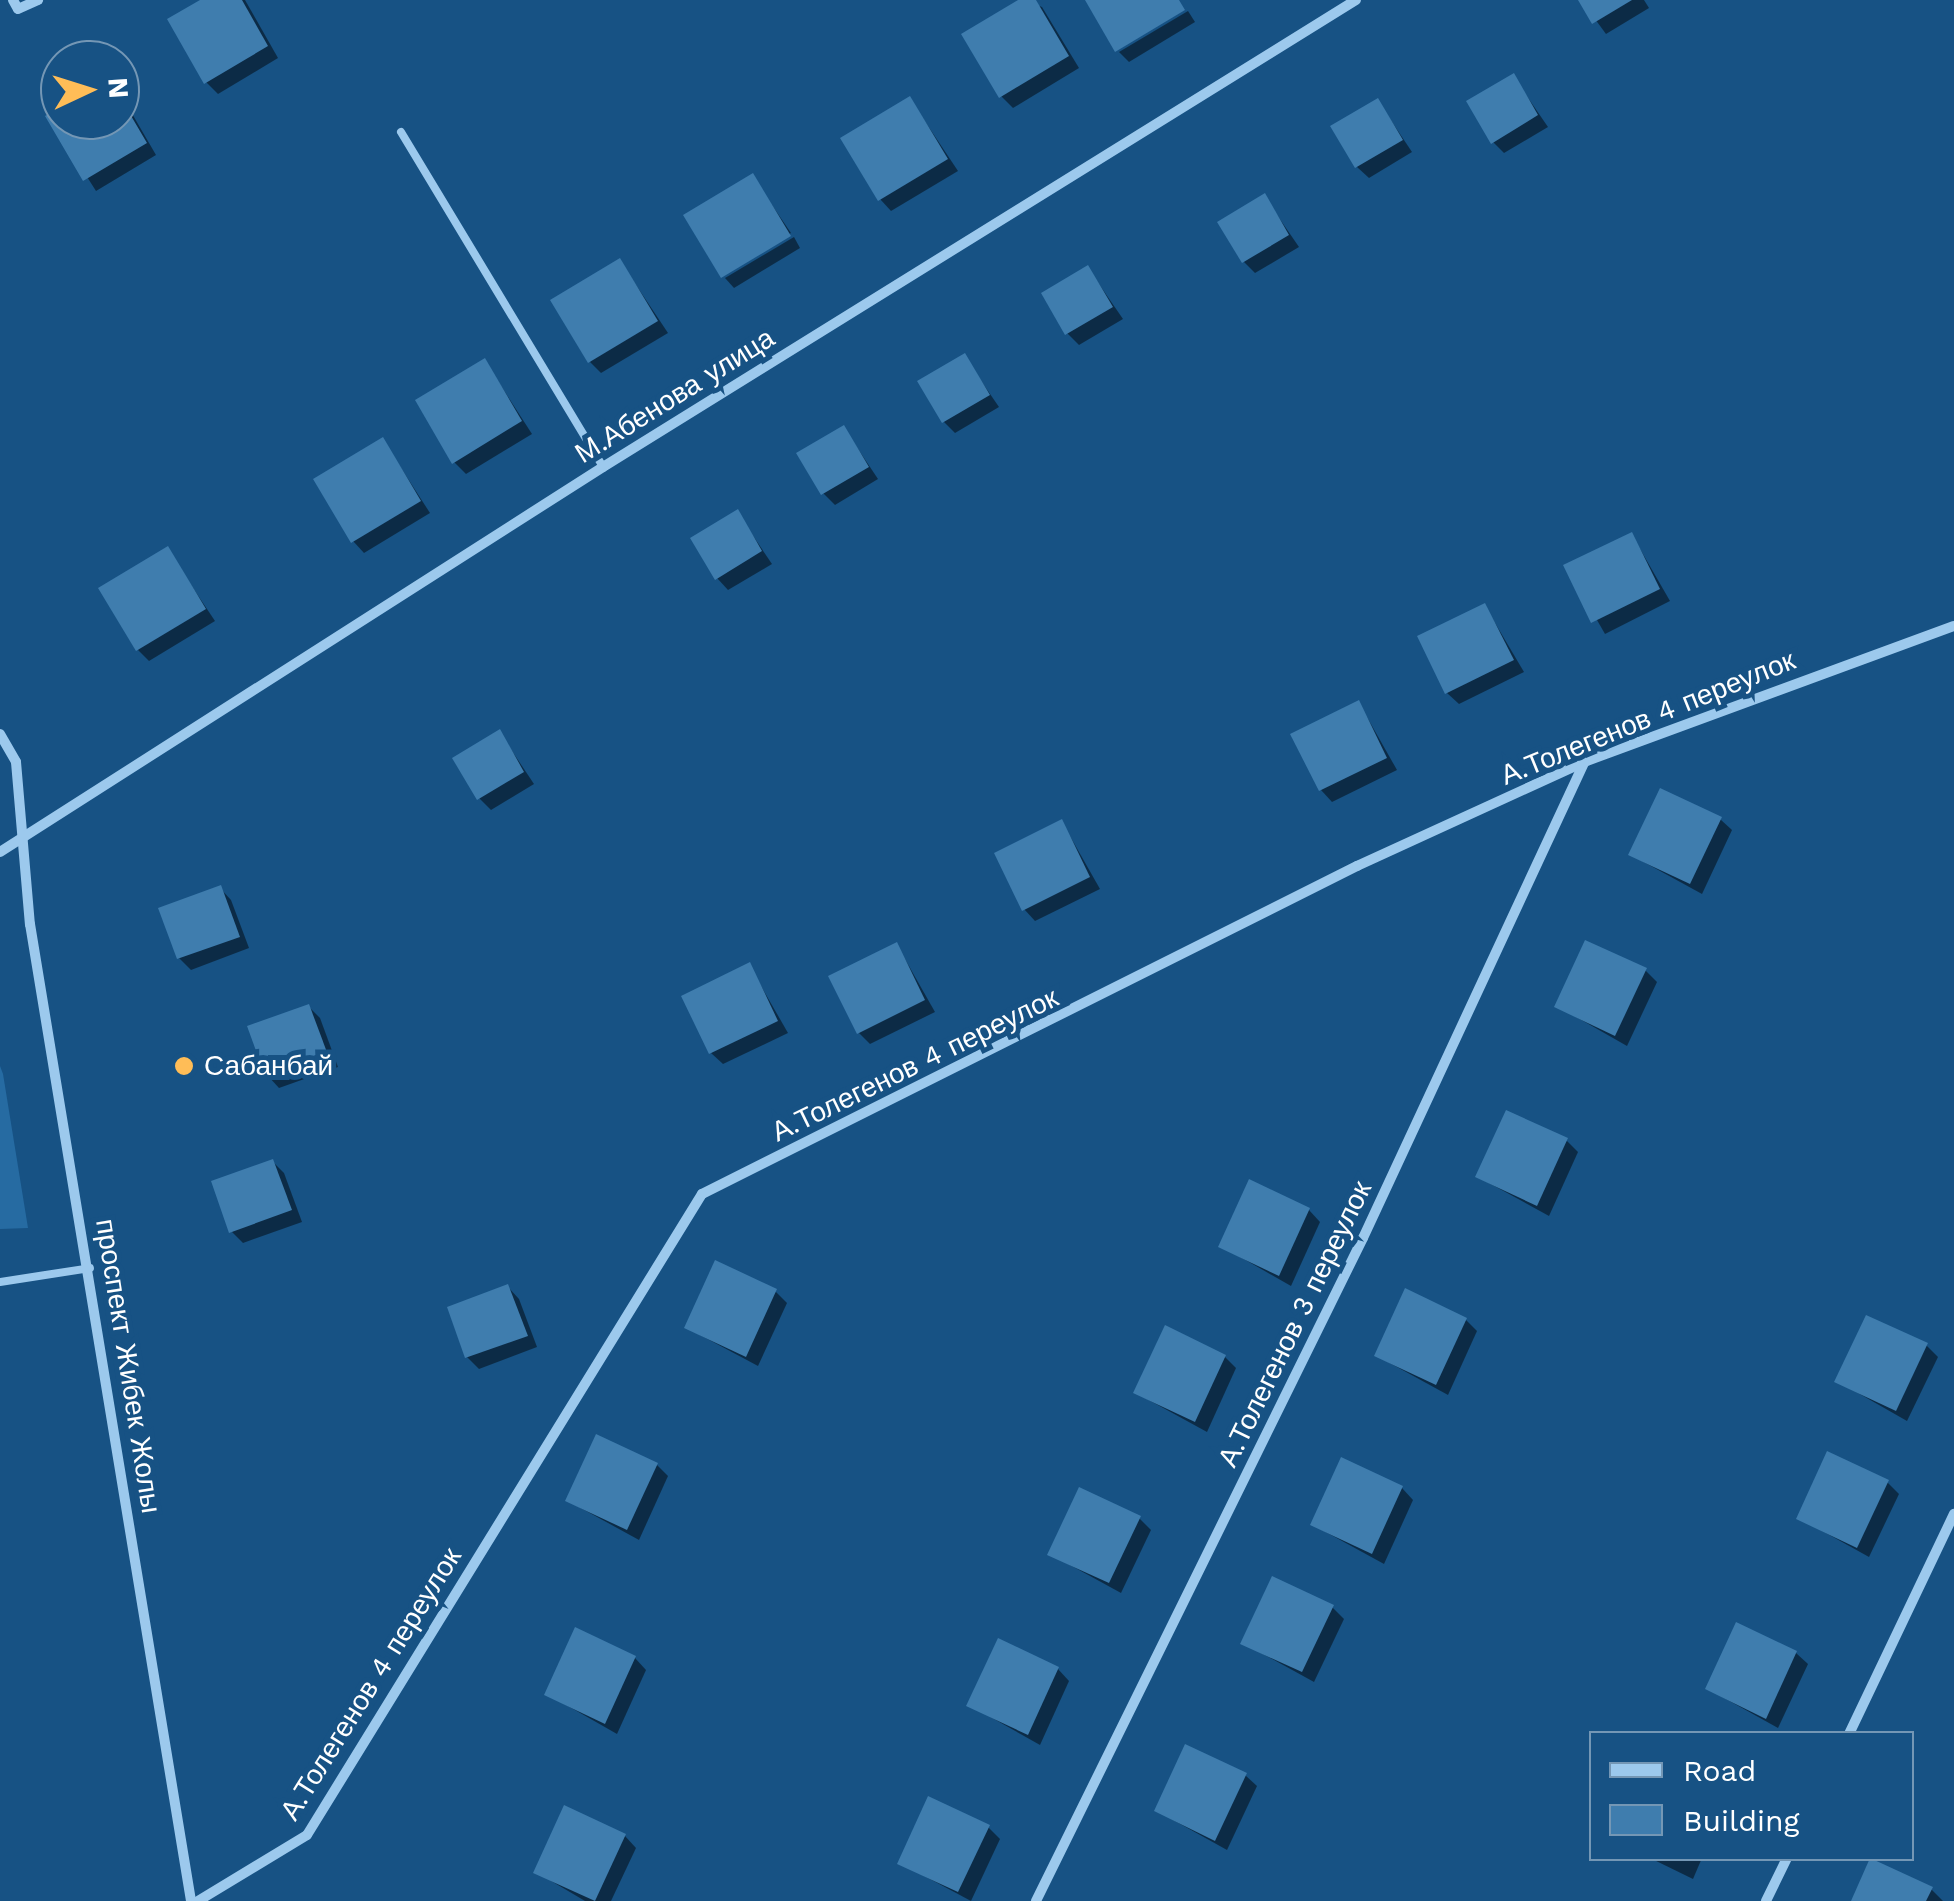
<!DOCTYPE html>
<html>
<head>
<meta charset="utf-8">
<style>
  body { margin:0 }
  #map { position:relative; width:1954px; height:1901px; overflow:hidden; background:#175284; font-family:"Work Sans",sans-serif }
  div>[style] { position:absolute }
  .green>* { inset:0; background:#266ba2 }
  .shadow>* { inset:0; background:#0007 }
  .building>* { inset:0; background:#3f7dae }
  .service>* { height:8px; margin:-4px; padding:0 4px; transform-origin:4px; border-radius:4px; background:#9cc9ed }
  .minor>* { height:10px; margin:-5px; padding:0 5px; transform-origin:5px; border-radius:5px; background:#9cc9ed }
  .dots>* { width:28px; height:28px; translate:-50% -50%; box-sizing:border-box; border:5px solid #175284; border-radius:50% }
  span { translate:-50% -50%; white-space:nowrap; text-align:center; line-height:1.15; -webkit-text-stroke:10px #175284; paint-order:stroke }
  .street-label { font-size:28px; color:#fff }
  .poi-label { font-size:28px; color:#fff }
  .left { translate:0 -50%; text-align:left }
  .legend { position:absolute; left:1589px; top:1731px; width:325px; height:130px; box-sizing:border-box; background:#175284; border:2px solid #7497b5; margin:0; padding:12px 18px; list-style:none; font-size:30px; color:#fff }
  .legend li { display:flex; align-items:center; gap:20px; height:50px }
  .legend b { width:50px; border:2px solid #7497b5 }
  .north { position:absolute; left:40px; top:40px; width:100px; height:100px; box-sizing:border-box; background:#175284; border:2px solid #7497b5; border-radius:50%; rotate:86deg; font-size:28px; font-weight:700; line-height:40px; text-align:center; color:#fff }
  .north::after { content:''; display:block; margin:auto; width:35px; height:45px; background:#ffbd57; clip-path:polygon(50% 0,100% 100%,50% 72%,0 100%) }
</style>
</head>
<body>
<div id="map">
  <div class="green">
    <i style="clip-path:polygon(0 1066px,3px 1074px,28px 1228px,0 1229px)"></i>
  </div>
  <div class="shadow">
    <i style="clip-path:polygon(205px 0,245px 0,278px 58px,218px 94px,206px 82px)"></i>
    <i style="clip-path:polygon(1023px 0,1042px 7px,1079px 68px,1013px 108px,1001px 96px)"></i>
    <i style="clip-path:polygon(1581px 0,1644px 0,1649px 8px,1606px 34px)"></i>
    <i style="clip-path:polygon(1188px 11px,1195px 22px,1129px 62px,1119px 52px)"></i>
    <i style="clip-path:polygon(1513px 76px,1548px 127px,1504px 153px,1493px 142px)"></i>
    <i style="clip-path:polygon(120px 93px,156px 155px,96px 191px,49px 117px,60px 110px,60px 120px,120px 120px)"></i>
    <i style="clip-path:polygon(910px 99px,958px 171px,891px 211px,880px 199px)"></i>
    <i style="clip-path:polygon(1378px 101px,1412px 152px,1369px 178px,1357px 167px)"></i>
    <i style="clip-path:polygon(752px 176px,791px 233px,722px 274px)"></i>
    <i style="clip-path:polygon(1264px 196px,1299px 247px,1255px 273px,1244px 262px)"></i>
    <i style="clip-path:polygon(794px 237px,800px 248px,734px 288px,725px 278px)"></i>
    <i style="clip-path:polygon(620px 261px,668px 333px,601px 373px,590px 362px)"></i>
    <i style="clip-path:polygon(1088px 268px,1123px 319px,1079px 345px,1067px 333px)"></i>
    <i style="clip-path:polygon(964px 356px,999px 407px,955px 433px,944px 422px)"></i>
    <i style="clip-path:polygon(485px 361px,532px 434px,466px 474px,454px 462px)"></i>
    <i style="clip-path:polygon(844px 428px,878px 479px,835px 505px,823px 493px)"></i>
    <i style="clip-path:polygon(383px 440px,430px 513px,364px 553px,353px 541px)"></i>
    <i style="clip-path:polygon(737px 512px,772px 564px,728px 590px,717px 578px)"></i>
    <i style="clip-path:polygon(1632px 535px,1670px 601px,1605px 634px,1566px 566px)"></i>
    <i style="clip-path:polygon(167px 549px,215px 621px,149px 661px,138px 650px)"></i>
    <i style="clip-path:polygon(1485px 606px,1524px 672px,1459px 704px,1447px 693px)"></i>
    <i style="clip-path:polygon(1359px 703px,1397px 770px,1332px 802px,1321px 790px)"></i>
    <i style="clip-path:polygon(500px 733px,534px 784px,491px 810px,479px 798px)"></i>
    <i style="clip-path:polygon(1720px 819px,1732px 830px,1702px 894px,1631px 855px)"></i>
    <i style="clip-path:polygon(1062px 822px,1100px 889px,1035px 921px,1024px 909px)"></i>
    <i style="clip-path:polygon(220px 888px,231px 900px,249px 948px,191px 970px,179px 958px)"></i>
    <i style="clip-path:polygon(897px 945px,935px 1012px,870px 1044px,859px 1033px)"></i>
    <i style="clip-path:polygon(749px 965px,788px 1033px,723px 1064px,711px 1053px)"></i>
    <i style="clip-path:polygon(1645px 970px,1657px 982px,1627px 1046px,1557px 1006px)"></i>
    <i style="clip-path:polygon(308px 1006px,320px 1018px,338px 1067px,279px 1088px,268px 1076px)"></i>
    <i style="clip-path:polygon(1567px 1141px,1578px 1152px,1549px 1216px,1478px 1177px)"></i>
    <i style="clip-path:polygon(273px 1162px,284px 1173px,302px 1222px,243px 1243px,232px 1232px)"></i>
    <i style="clip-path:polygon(1309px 1210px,1320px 1222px,1291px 1286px,1221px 1246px)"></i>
    <i style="clip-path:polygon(508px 1287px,519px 1299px,537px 1347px,479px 1369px,467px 1357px)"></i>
    <i style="clip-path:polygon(776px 1292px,787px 1303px,758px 1366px,687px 1328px)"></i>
    <i style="clip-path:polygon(1466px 1320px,1477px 1331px,1448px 1395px,1377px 1356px)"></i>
    <i style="clip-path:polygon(1926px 1345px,1938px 1357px,1907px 1421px,1837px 1381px)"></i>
    <i style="clip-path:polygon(1225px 1357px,1236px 1368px,1207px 1432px,1136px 1393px)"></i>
    <i style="clip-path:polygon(657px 1465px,668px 1476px,639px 1540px,568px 1501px)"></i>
    <i style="clip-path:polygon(1887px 1482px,1899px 1494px,1869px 1557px,1799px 1518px)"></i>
    <i style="clip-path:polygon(1402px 1488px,1413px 1500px,1384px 1564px,1313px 1525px)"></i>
    <i style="clip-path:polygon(1139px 1518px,1151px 1530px,1121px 1593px,1050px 1554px)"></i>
    <i style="clip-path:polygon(1332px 1607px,1344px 1619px,1314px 1682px,1243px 1643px)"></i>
    <i style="clip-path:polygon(1796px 1653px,1808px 1664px,1778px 1728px,1708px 1689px)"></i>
    <i style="clip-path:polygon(635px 1658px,646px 1670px,617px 1734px,547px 1694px)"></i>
    <i style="clip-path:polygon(1058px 1669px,1069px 1681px,1040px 1745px,969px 1705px)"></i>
    <i style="clip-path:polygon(1245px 1775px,1257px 1786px,1227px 1850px,1157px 1811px)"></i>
    <i style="clip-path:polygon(988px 1827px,1000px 1839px,971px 1901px,900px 1863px)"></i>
    <i style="clip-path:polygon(625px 1836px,636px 1848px,611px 1901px,585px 1901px,536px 1872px)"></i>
    <i style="clip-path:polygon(1650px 1858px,1702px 1858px,1693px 1879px)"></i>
    <i style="clip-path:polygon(1931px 1889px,1943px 1901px,1853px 1901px)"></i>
  </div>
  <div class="building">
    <i style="clip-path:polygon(200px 0,242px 0,268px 46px,204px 84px,167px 19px)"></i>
    <i style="clip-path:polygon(1018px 0,1036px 0,1069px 56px,999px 98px,961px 34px)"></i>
    <i style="clip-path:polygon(1085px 0,1179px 0,1185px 10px,1115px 52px)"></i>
    <i style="clip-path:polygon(1578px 0,1632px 0,1592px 24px)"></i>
    <i style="clip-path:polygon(1514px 73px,1538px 115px,1491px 144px,1466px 101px)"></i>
    <i style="clip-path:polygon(910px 96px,948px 159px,878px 201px,840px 138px)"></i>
    <i style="clip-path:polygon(120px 97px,147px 143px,83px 181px,45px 116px,60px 107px,60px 120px,120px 120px)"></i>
    <i style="clip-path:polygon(1378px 98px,1403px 140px,1355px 168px,1330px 126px)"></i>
    <i style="clip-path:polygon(753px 173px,791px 236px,721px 278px,683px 215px)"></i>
    <i style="clip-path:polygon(1265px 193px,1289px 235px,1242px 263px,1217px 222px)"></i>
    <i style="clip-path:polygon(620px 258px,658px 321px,588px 363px,550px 300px)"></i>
    <i style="clip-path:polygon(1088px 265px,1113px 307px,1065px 335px,1041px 293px)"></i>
    <i style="clip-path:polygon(965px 353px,990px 395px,942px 423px,917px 381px)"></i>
    <i style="clip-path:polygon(485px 358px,522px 421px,452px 464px,415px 400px)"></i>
    <i style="clip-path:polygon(844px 425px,869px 467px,821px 495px,796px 453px)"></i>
    <i style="clip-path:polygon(383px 437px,421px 501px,351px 543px,313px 479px)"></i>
    <i style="clip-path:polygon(738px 509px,762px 551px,715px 580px,690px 538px)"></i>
    <i style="clip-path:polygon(1632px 532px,1660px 589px,1591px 623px,1563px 565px)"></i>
    <i style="clip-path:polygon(168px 546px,206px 609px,136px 651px,98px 588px)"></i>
    <i style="clip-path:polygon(1485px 603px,1514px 660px,1445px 694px,1417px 636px)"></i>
    <i style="clip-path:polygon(1359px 700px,1387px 758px,1319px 791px,1290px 734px)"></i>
    <i style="clip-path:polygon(500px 729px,524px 772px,477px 800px,452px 758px)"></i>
    <i style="clip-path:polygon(1660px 788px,1722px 817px,1690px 884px,1628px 855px)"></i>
    <i style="clip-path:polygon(1062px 819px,1090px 877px,1022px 911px,994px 853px)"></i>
    <i style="clip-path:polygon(221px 885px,240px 937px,177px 959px,158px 908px)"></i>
    <i style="clip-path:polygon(1585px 940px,1647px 968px,1615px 1036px,1554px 1007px)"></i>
    <i style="clip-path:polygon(897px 942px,925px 1000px,857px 1034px,828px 976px)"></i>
    <i style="clip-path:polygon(750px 962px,778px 1021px,709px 1054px,681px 996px)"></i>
    <i style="clip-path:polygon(309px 1004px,328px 1055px,266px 1078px,247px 1026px)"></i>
    <i style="clip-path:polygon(1506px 1110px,1568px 1138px,1537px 1206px,1475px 1177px)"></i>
    <i style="clip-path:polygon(273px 1159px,292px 1210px,229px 1233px,211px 1181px)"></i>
    <i style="clip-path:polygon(1249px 1179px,1310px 1208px,1279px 1276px,1218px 1247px)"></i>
    <i style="clip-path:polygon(715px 1260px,777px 1289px,746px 1357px,684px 1328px)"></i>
    <i style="clip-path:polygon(508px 1284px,528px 1336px,465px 1358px,447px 1307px)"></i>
    <i style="clip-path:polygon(1405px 1288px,1467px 1318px,1436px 1385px,1374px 1356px)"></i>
    <i style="clip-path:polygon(1866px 1315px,1928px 1343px,1896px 1411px,1834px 1382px)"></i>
    <i style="clip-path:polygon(1165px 1325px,1226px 1355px,1195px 1422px,1133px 1393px)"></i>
    <i style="clip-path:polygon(596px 1434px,658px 1463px,627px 1530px,565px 1501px)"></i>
    <i style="clip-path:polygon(1827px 1451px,1889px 1480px,1857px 1548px,1796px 1519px)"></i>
    <i style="clip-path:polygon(1341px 1457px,1403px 1486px,1372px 1554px,1310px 1525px)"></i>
    <i style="clip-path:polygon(1079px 1487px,1141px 1516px,1109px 1583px,1047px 1555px)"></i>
    <i style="clip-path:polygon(1272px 1576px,1334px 1605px,1302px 1672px,1240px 1644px)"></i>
    <i style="clip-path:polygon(1736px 1622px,1797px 1651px,1766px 1719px,1705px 1689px)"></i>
    <i style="clip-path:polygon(575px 1627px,636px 1656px,605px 1724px,544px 1695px)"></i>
    <i style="clip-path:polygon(998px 1638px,1059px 1667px,1028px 1735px,966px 1706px)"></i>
    <i style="clip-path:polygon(1185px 1744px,1247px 1773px,1215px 1841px,1154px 1811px)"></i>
    <i style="clip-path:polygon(928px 1796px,990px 1825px,958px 1892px,897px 1864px)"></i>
    <i style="clip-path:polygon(564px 1805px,626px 1834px,595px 1901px,533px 1873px)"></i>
    <i style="clip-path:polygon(1870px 1858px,1933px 1887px,1926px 1901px,1851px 1901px)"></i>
  </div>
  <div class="service">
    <i style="left:401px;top:132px;width:391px;rotate:58.9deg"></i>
    <i style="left:0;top:1282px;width:91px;rotate:-8.8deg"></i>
  </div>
  <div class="minor">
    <i style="left:13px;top:0;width:10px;rotate:61deg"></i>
    <i style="left:18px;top:9px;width:22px;rotate:-24deg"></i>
    <i style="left:0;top:734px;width:32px;rotate:60deg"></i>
    <i style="left:16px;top:762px;width:163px;rotate:85.1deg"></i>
    <i style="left:30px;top:924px;width:990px;rotate:80.64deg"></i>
    <i style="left:0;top:852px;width:715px;rotate:-32.56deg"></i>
    <i style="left:603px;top:467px;width:886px;rotate:-31.81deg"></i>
    <i style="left:1849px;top:1734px;width:244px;rotate:-64.5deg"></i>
    <i style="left:198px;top:1901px;width:127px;rotate:-31.2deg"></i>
    <i style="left:307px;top:1835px;width:753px;rotate:-58.36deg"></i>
    <i style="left:702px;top:1194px;width:733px;rotate:-26.6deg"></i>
    <i style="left:1357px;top:866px;width:250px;rotate:-24.6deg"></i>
    <i style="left:1584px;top:762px;width:394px;rotate:-20.2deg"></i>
    <i style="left:1036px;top:1901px;width:739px;rotate:-63.75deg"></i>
    <i style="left:1363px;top:1238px;width:524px;rotate:-65.05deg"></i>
    <i style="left:1766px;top:1901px;width:48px;rotate:-64deg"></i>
  </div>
  <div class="dots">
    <i style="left:184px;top:1066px;background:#ffbd57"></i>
  </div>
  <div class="street-label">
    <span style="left:675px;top:396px;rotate:-32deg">М.Абенова улица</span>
    <span style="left:1648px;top:718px;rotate:-22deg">А.Толегенов 4 переулок</span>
    <span style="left:915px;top:1065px;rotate:-26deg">А.Толегенов 4 переулок</span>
    <span style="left:1295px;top:1324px;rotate:-64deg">А.Толегенов 3 переулок</span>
    <span style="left:128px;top:1366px;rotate:81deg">проспект Жибек Жолы</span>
    <span style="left:371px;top:1684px;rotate:-58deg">А.Толегенов 4 переулок</span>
  </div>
  <div class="poi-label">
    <span class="left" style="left:204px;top:1066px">Сабанбай</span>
  </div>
  <ul class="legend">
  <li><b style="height:12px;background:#9cc9ed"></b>Road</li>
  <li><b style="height:28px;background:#3f7dae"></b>Building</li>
  </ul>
  <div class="north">N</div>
</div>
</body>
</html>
